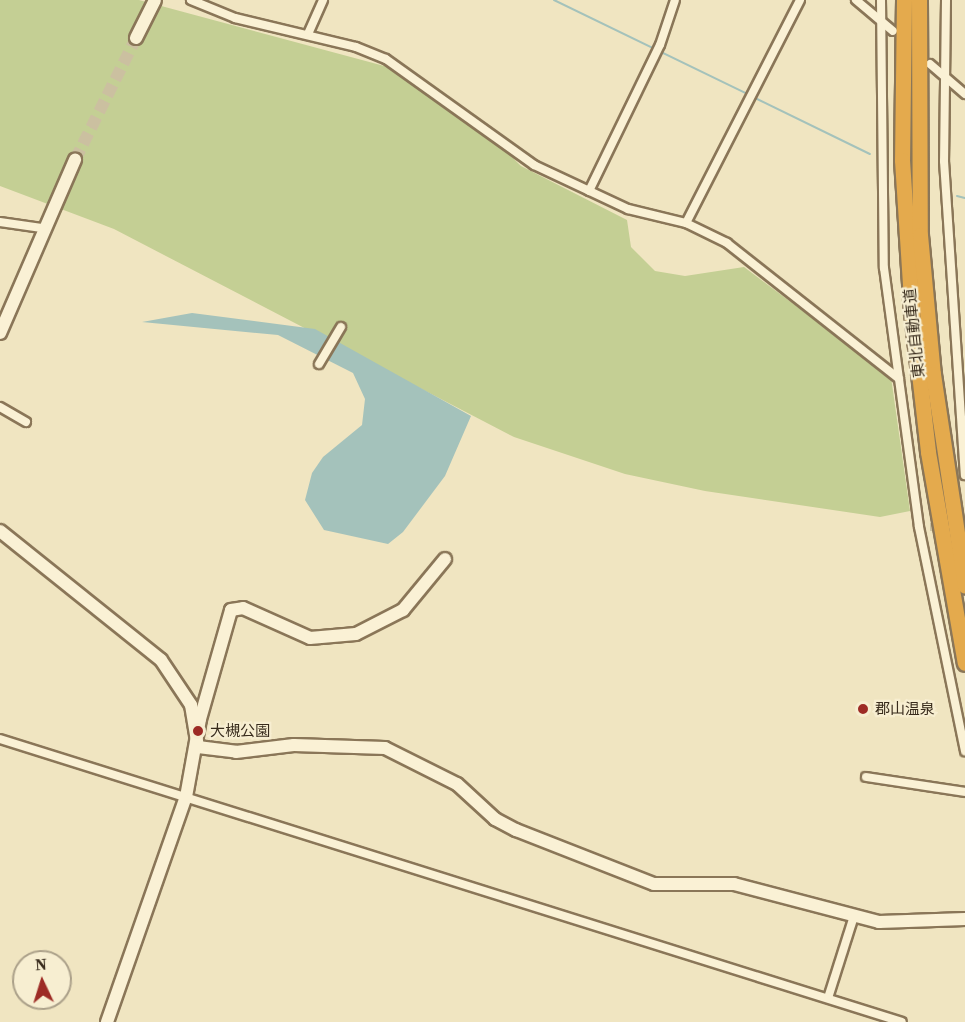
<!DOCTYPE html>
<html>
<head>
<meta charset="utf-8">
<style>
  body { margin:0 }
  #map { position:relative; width:965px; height:1022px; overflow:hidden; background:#f0e5c1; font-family:"Source Serif 4","Noto Sans JP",serif }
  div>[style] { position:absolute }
  .green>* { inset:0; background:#c4cf94 }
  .water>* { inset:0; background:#a4c2bb }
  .stream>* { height:2px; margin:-1px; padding:0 1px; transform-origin:1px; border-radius:1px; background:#a4c2bb }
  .street-tunnel>* { height:8px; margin-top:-4px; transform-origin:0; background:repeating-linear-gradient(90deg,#cbc0a0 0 8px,transparent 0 12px) }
  .secondary-tunnel>* { height:12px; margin-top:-6px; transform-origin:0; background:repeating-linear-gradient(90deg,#cbc0a0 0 12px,transparent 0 18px) }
  .roads { filter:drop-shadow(2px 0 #8a7658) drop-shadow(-2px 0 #8a7658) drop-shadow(0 2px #8a7658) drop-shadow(0 -2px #8a7658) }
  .street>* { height:8px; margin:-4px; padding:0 4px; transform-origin:4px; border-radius:4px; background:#faf1d5 }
  .secondary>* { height:12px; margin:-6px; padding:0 6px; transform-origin:6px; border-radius:6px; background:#faf1d5 }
  .highway>* { height:15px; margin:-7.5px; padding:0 7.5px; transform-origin:7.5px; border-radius:7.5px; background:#e4aa4d }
  .dots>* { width:16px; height:16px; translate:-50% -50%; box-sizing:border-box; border:3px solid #f7eed1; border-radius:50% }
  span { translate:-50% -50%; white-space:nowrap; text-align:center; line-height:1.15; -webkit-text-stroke:4.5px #f7eed1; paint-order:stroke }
  .street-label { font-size:15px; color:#392c1d }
  .poi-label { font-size:15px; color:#392c1d }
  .left { translate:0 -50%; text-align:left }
  .north { position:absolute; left:12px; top:950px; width:60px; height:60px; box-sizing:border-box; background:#f7eed1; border:2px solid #aba089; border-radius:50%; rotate:356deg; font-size:16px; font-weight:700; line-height:24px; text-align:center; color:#392c1d }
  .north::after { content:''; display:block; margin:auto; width:21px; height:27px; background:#9d2b25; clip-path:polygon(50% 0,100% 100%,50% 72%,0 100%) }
</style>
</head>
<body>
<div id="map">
  <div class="green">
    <i style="clip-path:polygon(0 0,139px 0,388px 67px,492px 137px,521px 166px,627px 220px,631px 247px,655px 271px,685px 276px,744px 267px,891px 377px,910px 511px,880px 517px,705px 491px,625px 474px,514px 437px,114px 229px,0 186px)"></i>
  </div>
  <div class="water">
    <i style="clip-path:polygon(192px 313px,315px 329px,471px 416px,445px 476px,403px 532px,388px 544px,324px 530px,305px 500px,312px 473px,323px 457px,362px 425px,365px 399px,353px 373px,278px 335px,142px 322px)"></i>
  </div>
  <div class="stream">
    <i style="left:554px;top:0;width:216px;rotate:25.9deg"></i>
    <i style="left:753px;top:97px;width:130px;rotate:26deg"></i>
    <i style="left:957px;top:196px;width:8px;rotate:14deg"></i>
  </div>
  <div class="street-tunnel">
    <i style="left:930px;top:527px;width:35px;rotate:-2deg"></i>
  </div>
  <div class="secondary-tunnel">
    <i style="left:75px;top:160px;width:136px;rotate:-63.4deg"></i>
  </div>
  <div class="roads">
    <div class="street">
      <i style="left:191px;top:0;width:48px;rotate:22.2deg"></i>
      <i style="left:235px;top:18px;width:124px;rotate:13.5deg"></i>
      <i style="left:356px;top:47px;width:32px;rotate:22deg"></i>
      <i style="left:386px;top:59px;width:182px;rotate:35.6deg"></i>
      <i style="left:534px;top:165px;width:104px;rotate:25.1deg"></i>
      <i style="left:628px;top:209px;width:60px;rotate:13.6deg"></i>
      <i style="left:686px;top:223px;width:46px;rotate:26deg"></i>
      <i style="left:727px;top:243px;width:219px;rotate:38.3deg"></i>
      <i style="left:856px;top:0;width:48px;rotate:40deg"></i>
      <i style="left:881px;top:0;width:268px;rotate:89.4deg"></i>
      <i style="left:884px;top:268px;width:261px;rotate:82.3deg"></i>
      <i style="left:919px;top:527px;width:229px;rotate:78.4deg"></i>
      <i style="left:946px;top:0;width:161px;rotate:90.7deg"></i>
      <i style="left:944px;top:161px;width:315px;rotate:86.2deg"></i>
      <i style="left:308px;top:34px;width:37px;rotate:-66deg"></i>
      <i style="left:930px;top:64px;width:46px;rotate:40.6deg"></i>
      <i style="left:589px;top:191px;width:162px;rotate:-64.1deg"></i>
      <i style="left:660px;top:45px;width:47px;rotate:-71.6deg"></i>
      <i style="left:0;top:222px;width:42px;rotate:8.1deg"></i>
      <i style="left:686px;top:223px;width:250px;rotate:-62.9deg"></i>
      <i style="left:319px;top:364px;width:43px;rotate:-59.3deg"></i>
      <i style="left:0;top:407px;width:30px;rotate:30deg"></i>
      <i style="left:0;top:739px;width:945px;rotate:17.42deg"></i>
      <i style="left:866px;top:777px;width:100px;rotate:8.6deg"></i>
      <i style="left:828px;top:998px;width:86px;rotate:-72.4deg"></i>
    </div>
    <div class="secondary">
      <i style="left:136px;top:38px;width:42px;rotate:-63.4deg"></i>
      <i style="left:0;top:333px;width:189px;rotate:-66.6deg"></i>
      <i style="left:0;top:531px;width:206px;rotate:38.7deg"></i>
      <i style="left:161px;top:660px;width:54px;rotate:56.3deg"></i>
      <i style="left:191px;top:705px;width:43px;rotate:80.5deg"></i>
      <i style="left:198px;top:747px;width:38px;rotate:7deg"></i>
      <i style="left:236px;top:752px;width:58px;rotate:-6.9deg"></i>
      <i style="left:294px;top:745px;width:91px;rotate:1.9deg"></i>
      <i style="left:385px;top:748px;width:80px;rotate:26.6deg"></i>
      <i style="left:457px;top:784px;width:52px;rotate:42.6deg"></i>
      <i style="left:495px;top:819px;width:24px;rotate:28deg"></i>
      <i style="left:516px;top:830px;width:148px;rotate:21.4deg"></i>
      <i style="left:654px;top:884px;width:80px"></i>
      <i style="left:734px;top:884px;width:150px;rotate:14.7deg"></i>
      <i style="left:879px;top:922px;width:86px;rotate:-2deg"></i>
      <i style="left:107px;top:1022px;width:238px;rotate:-70.7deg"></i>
      <i style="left:186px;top:797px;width:79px;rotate:-79.8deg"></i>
      <i style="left:200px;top:719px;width:113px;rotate:-74.1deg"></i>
      <i style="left:231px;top:610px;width:12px;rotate:-9deg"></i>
      <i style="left:243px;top:608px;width:73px;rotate:24.1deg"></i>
      <i style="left:310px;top:638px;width:46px;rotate:-5deg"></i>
      <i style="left:356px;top:634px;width:53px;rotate:-27.1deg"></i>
      <i style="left:403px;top:610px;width:66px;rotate:-50.5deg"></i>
    </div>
    <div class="highway">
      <i style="left:904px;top:0;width:160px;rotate:90.7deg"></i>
      <i style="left:902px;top:160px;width:153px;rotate:86.3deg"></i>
      <i style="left:912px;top:313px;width:140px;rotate:83.4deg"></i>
      <i style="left:928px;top:452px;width:214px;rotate:80.1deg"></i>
      <i style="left:919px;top:0;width:235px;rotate:89.8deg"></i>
      <i style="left:920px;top:235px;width:140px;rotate:84.7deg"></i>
      <i style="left:933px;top:374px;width:214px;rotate:81.4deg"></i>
    </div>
  </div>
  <div class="dots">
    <i style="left:863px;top:709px;background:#9d2b25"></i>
    <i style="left:198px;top:731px;background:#9d2b25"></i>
  </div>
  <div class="street-label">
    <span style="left:914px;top:333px;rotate:-96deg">東北自動車道</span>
  </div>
  <div class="poi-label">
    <span class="left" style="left:875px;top:709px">郡山温泉</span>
    <span class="left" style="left:210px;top:731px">大槻公園</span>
  </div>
  <div class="north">N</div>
</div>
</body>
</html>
